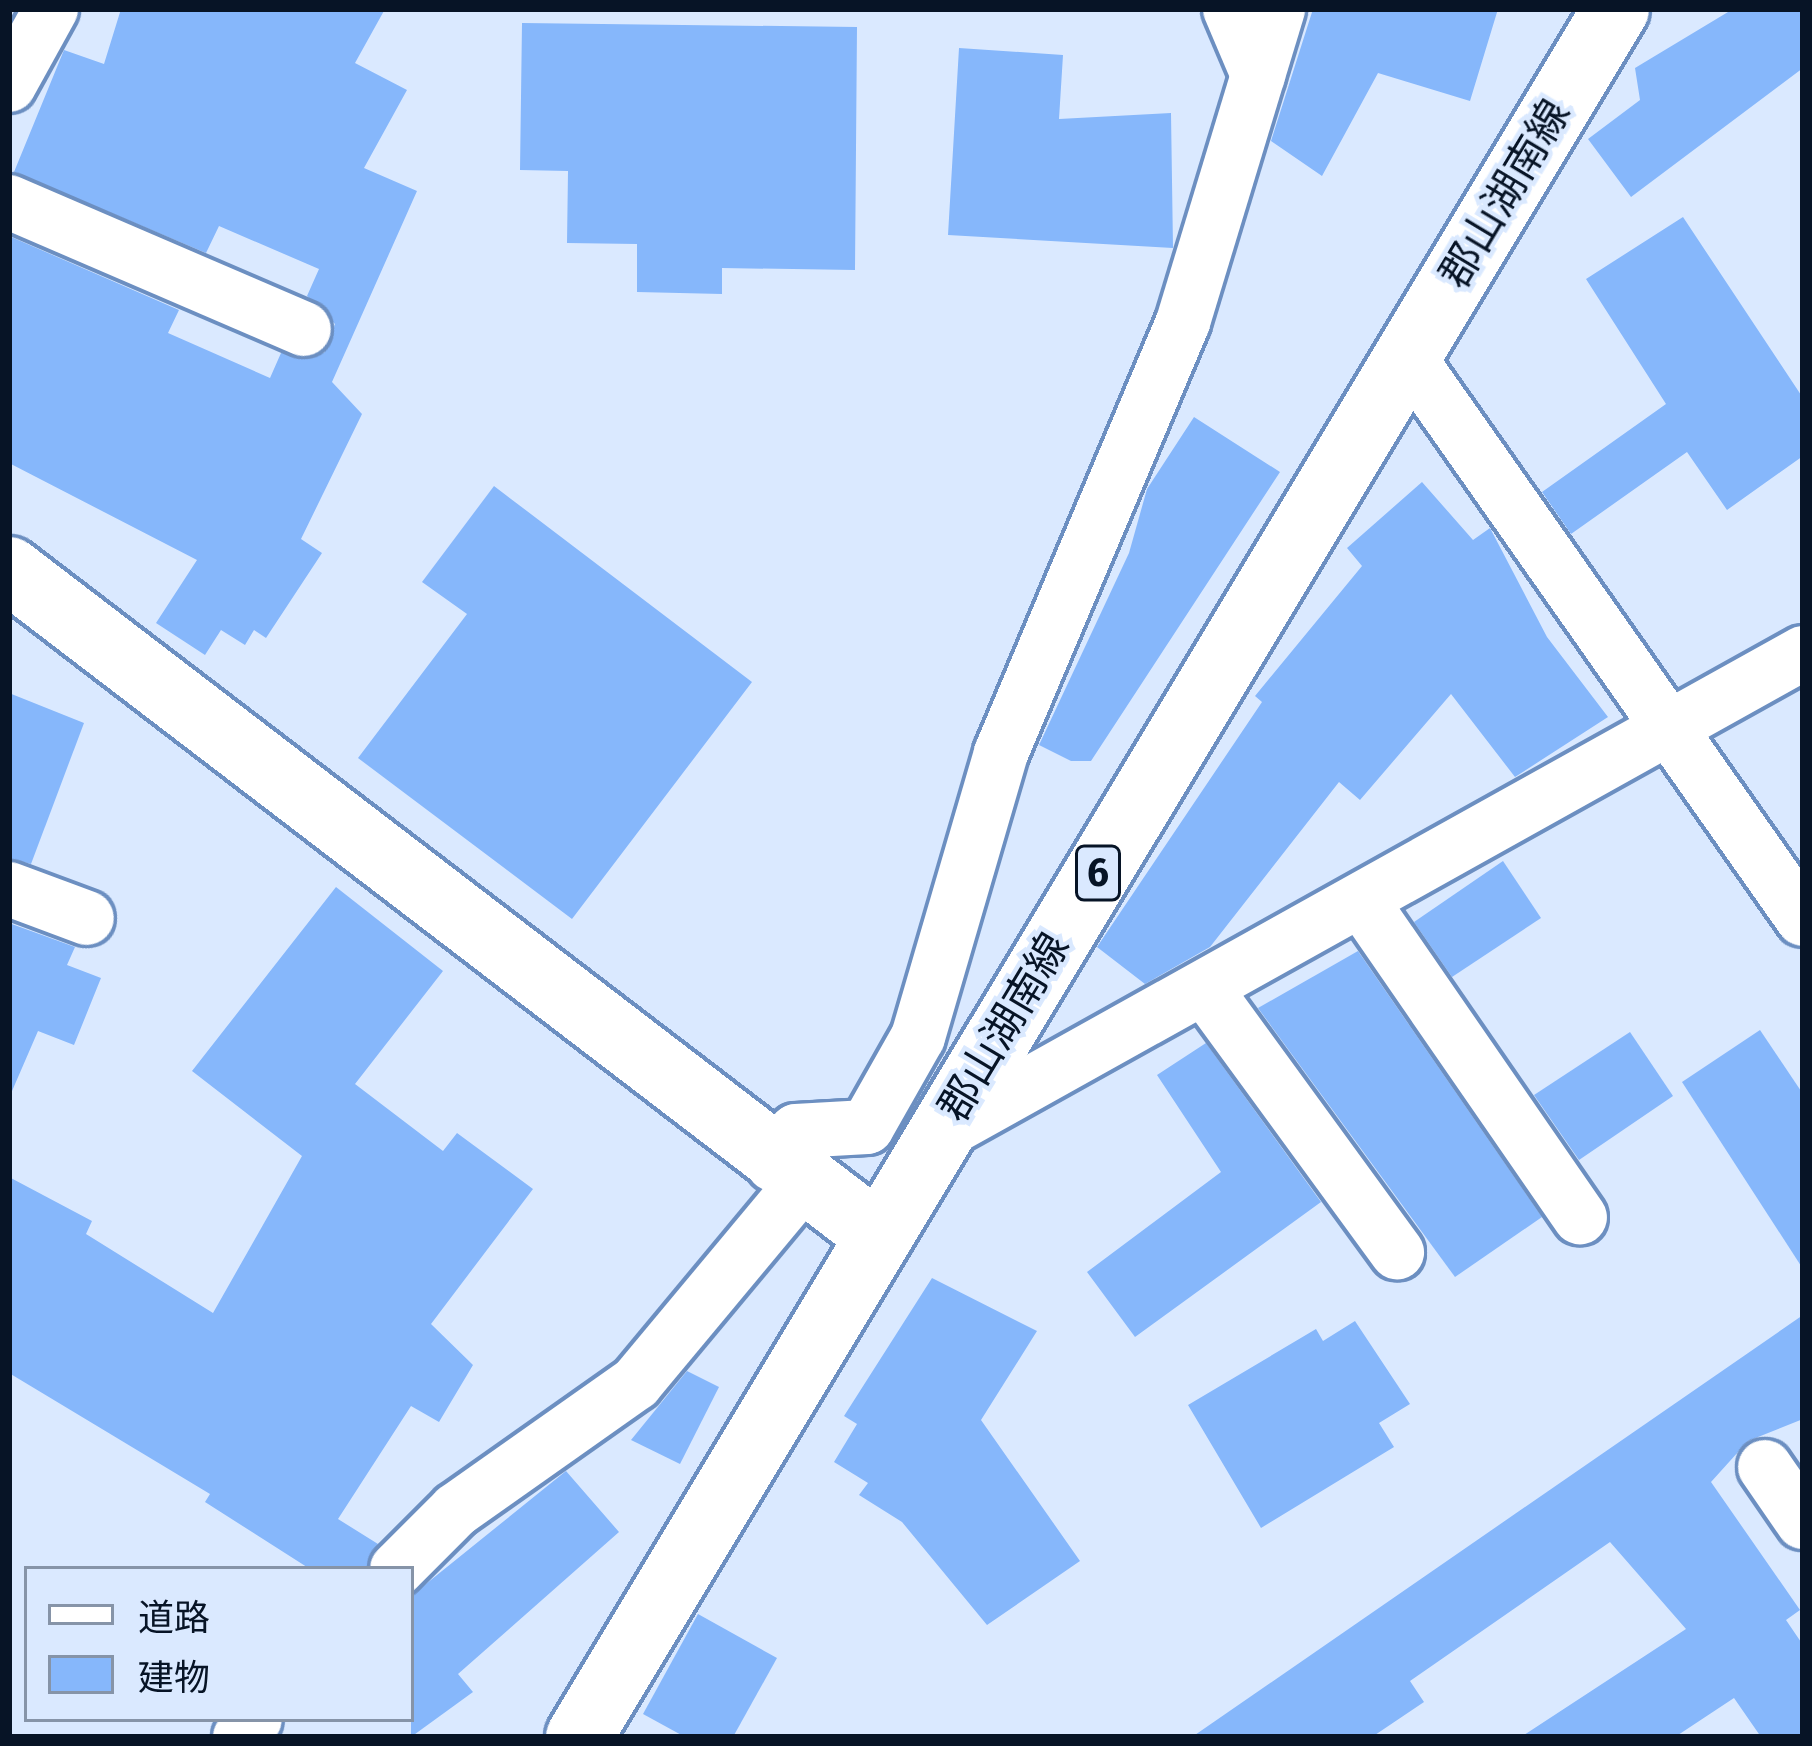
<!DOCTYPE html>
<html>
<head>
<meta charset="utf-8">
<style>
  body { margin:0 }
  #map { position:relative; width:1812px; height:1746px; overflow:hidden; background:#dae9ff; font-family:"Fira Sans","Noto Sans JP",sans-serif }
  div>[style] { position:absolute }
  .building>* { inset:0; background:#86b7fb }
  .roads { filter:drop-shadow(3px 0 #6c8fc1) drop-shadow(-3px 0 #6c8fc1) drop-shadow(0 3px #6c8fc1) drop-shadow(0 -3px #6c8fc1) }
  .minor>* { height:54px; margin:-27px; padding:0 27px; transform-origin:27px; border-radius:27px; background:#fff }
  .tertiary>* { height:66px; margin:-33px; padding:0 33px; transform-origin:33px; border-radius:33px; background:#fff }
  .primary>* { height:66px; margin:-33px; padding:0 33px; transform-origin:33px; border-radius:33px; background:#fff }
  span { translate:-50% -50%; white-space:nowrap; text-align:center; line-height:1.15; -webkit-text-stroke:9px #dae9ff; paint-order:stroke }
  .shield-label span { padding:3px 9px; background:#dae9ff; border:3px solid; border-radius:9px; -webkit-text-stroke-width:0 }
  .shield-label { font-size:39px; color:#071426; font-weight:700 }
  .street-label { font-size:42px; color:#071426 }
  .frame { position:absolute; inset:0; border:12px solid #071426; pointer-events:none }
  .legend { position:absolute; left:24px; top:1566px; width:390px; height:156px; box-sizing:border-box; background:#dae9ff; border:3px solid #8694a8; margin:0; padding:15px 21px; list-style:none; font-size:36px; color:#071426 }
  .legend li { display:flex; align-items:center; gap:24px; height:60px }
  .legend b { width:60px; border:3px solid #8694a8 }
</style>
</head>
<body>
<div id="map">
  <div class="building">
    <i style="clip-path:polygon(121px 9px,385px 9px,355px 63px,407px 90px,364px 168px,417px 191px,332px 382px,362px 414px,301px 539px,322px 553px,266px 638px,254px 630px,245px 645px,221px 630px,205px 655px,156px 623px,197px 560px,9px 463px,9px 236px,179px 310px,168px 333px,270px 378px,281px 353px,324px 353px,335px 324px,307px 296px,319px 269px,219px 226px,206px 253px,14px 172px,64px 50px,104px 64px)"></i>
    <i style="clip-path:polygon(1313px 9px,1498px 9px,1470px 101px,1378px 73px,1322px 176px,1271px 141px)"></i>
    <i style="clip-path:polygon(1733px 9px,1803px 9px,1803px 68px,1631px 197px,1588px 139px,1640px 100px,1635px 68px)"></i>
    <i style="clip-path:polygon(522px 23px,857px 27px,855px 270px,722px 268px,722px 294px,637px 292px,637px 244px,567px 243px,568px 171px,520px 170px)"></i>
    <i style="clip-path:polygon(959px 48px,1063px 55px,1059px 119px,1171px 113px,1173px 248px,948px 235px)"></i>
    <i style="clip-path:polygon(1683px 217px,1803px 398px,1803px 456px,1727px 510px,1687px 452px,1571px 534px,1542px 492px,1666px 404px,1586px 279px)"></i>
    <i style="clip-path:polygon(1194px 417px,1280px 472px,1091px 761px,1071px 761px,1039px 745px,1129px 553px,1147px 489px)"></i>
    <i style="clip-path:polygon(1422px 482px,1473px 540px,1490px 528px,1547px 637px,1608px 717px,1515px 777px,1451px 694px,1360px 800px,1339px 782px,1210px 947px,1145px 984px,1097px 947px,1262px 702px,1255px 696px,1362px 566px,1347px 548px)"></i>
    <i style="clip-path:polygon(494px 486px,752px 682px,572px 919px,358px 758px,467px 614px,422px 582px)"></i>
    <i style="clip-path:polygon(9px 693px,84px 723px,31px 864px,9px 858px)"></i>
    <i style="clip-path:polygon(1503px 861px,1541px 918px,1452px 977px,1414px 922px)"></i>
    <i style="clip-path:polygon(336px 887px,443px 971px,355px 1084px,443px 1151px,457px 1133px,533px 1189px,431px 1324px,473px 1365px,439px 1422px,411px 1406px,338px 1519px,378px 1544px,366px 1569px,310px 1569px,205px 1502px,210px 1494px,9px 1373px,9px 1177px,92px 1221px,86px 1234px,213px 1313px,302px 1156px,192px 1071px)"></i>
    <i style="clip-path:polygon(9px 923px,75px 947px,67px 965px,101px 978px,74px 1045px,38px 1031px,9px 1098px)"></i>
    <i style="clip-path:polygon(1358px 951px,1542px 1217px,1455px 1277px,1258px 1008px)"></i>
    <i style="clip-path:polygon(1760px 1030px,1803px 1094px,1803px 1269px,1682px 1082px)"></i>
    <i style="clip-path:polygon(1630px 1032px,1673px 1096px,1579px 1160px,1534px 1095px)"></i>
    <i style="clip-path:polygon(1206px 1043px,1321px 1202px,1135px 1337px,1087px 1272px,1221px 1172px,1157px 1075px)"></i>
    <i style="clip-path:polygon(932px 1278px,1037px 1331px,981px 1420px,1080px 1561px,987px 1625px,902px 1522px,859px 1495px,868px 1483px,834px 1462px,857px 1424px,844px 1416px)"></i>
    <i style="clip-path:polygon(1803px 1315px,1803px 1419px,1748px 1441px,1711px 1482px,1800px 1610px,1786px 1620px,1803px 1645px,1803px 1737px,1761px 1737px,1734px 1698px,1675px 1737px,1521px 1737px,1686px 1629px,1610px 1542px,1410px 1681px,1424px 1702px,1372px 1737px,1192px 1737px)"></i>
    <i style="clip-path:polygon(1355px 1321px,1410px 1404px,1379px 1423px,1394px 1447px,1261px 1528px,1188px 1405px,1316px 1329px,1323px 1341px)"></i>
    <i style="clip-path:polygon(687px 1371px,719px 1387px,680px 1464px,631px 1440px)"></i>
    <i style="clip-path:polygon(566px 1471px,619px 1532px,458px 1674px,473px 1692px,411px 1737px,411px 1596px)"></i>
    <i style="clip-path:polygon(698px 1614px,777px 1658px,733px 1737px,685px 1737px,643px 1714px)"></i>
  </div>
  <div class="roads">
    <div class="minor">
      <i style="left:1230px;top:9px;width:72px;rotate:67deg"></i>
      <i style="left:9px;top:85px;width:87px;rotate:-61.1deg"></i>
      <i style="left:9px;top:202px;width:321px;rotate:23.3deg"></i>
      <i style="left:1407px;top:355px;width:689px;rotate:54.93deg"></i>
      <i style="left:9px;top:889px;width:83px;rotate:20.4deg"></i>
      <i style="left:1363px;top:903px;width:382px;rotate:55.4deg"></i>
      <i style="left:1205px;top:989px;width:326px;rotate:53.9deg"></i>
      <i style="left:940px;top:1134px;width:988px;rotate:-29.13deg"></i>
      <i style="left:773px;top:1164px;width:40px;rotate:-55.1deg"></i>
      <i style="left:796px;top:1131px;width:71px;rotate:-3.2deg"></i>
      <i style="left:867px;top:1127px;width:103px;rotate:-60.5deg"></i>
      <i style="left:918px;top:1037px;width:296px;rotate:-73.7deg"></i>
      <i style="left:1001px;top:753px;width:468px;rotate:-67.1deg"></i>
      <i style="left:1183px;top:322px;width:327px;rotate:-73.1deg"></i>
      <i style="left:1765px;top:1467px;width:67px;rotate:55.4deg"></i>
      <i style="left:397px;top:1569px;width:83px;rotate:-45deg"></i>
      <i style="left:456px;top:1510px;width:220px;rotate:-35.2deg"></i>
      <i style="left:636px;top:1383px;width:259px;rotate:-50.2deg"></i>
      <i style="left:240px;top:1737px;width:23px;rotate:-50deg"></i>
    </div>
    <div class="tertiary">
      <i style="left:9px;top:570px;width:1096px;rotate:37.43deg"></i>
    </div>
    <div class="primary">
      <i style="left:579px;top:1737px;width:2015px;rotate:-59.03deg"></i>
    </div>
  </div>
  <div class="shield-label">
    <span style="left:1098px;top:873px">6</span>
  </div>
  <div class="street-label">
    <span style="left:1505px;top:194px;rotate:-59deg">郡山湖南線</span>
    <span style="left:1004px;top:1027px;rotate:-59deg">郡山湖南線</span>
  </div>
  <div class="frame"></div>
  <ul class="legend">
  <li><b style="height:15px;background:#fff"></b>道路</li>
  <li><b style="height:33px;background:#86b7fb"></b>建物</li>
  </ul>
</div>
</body>
</html>
